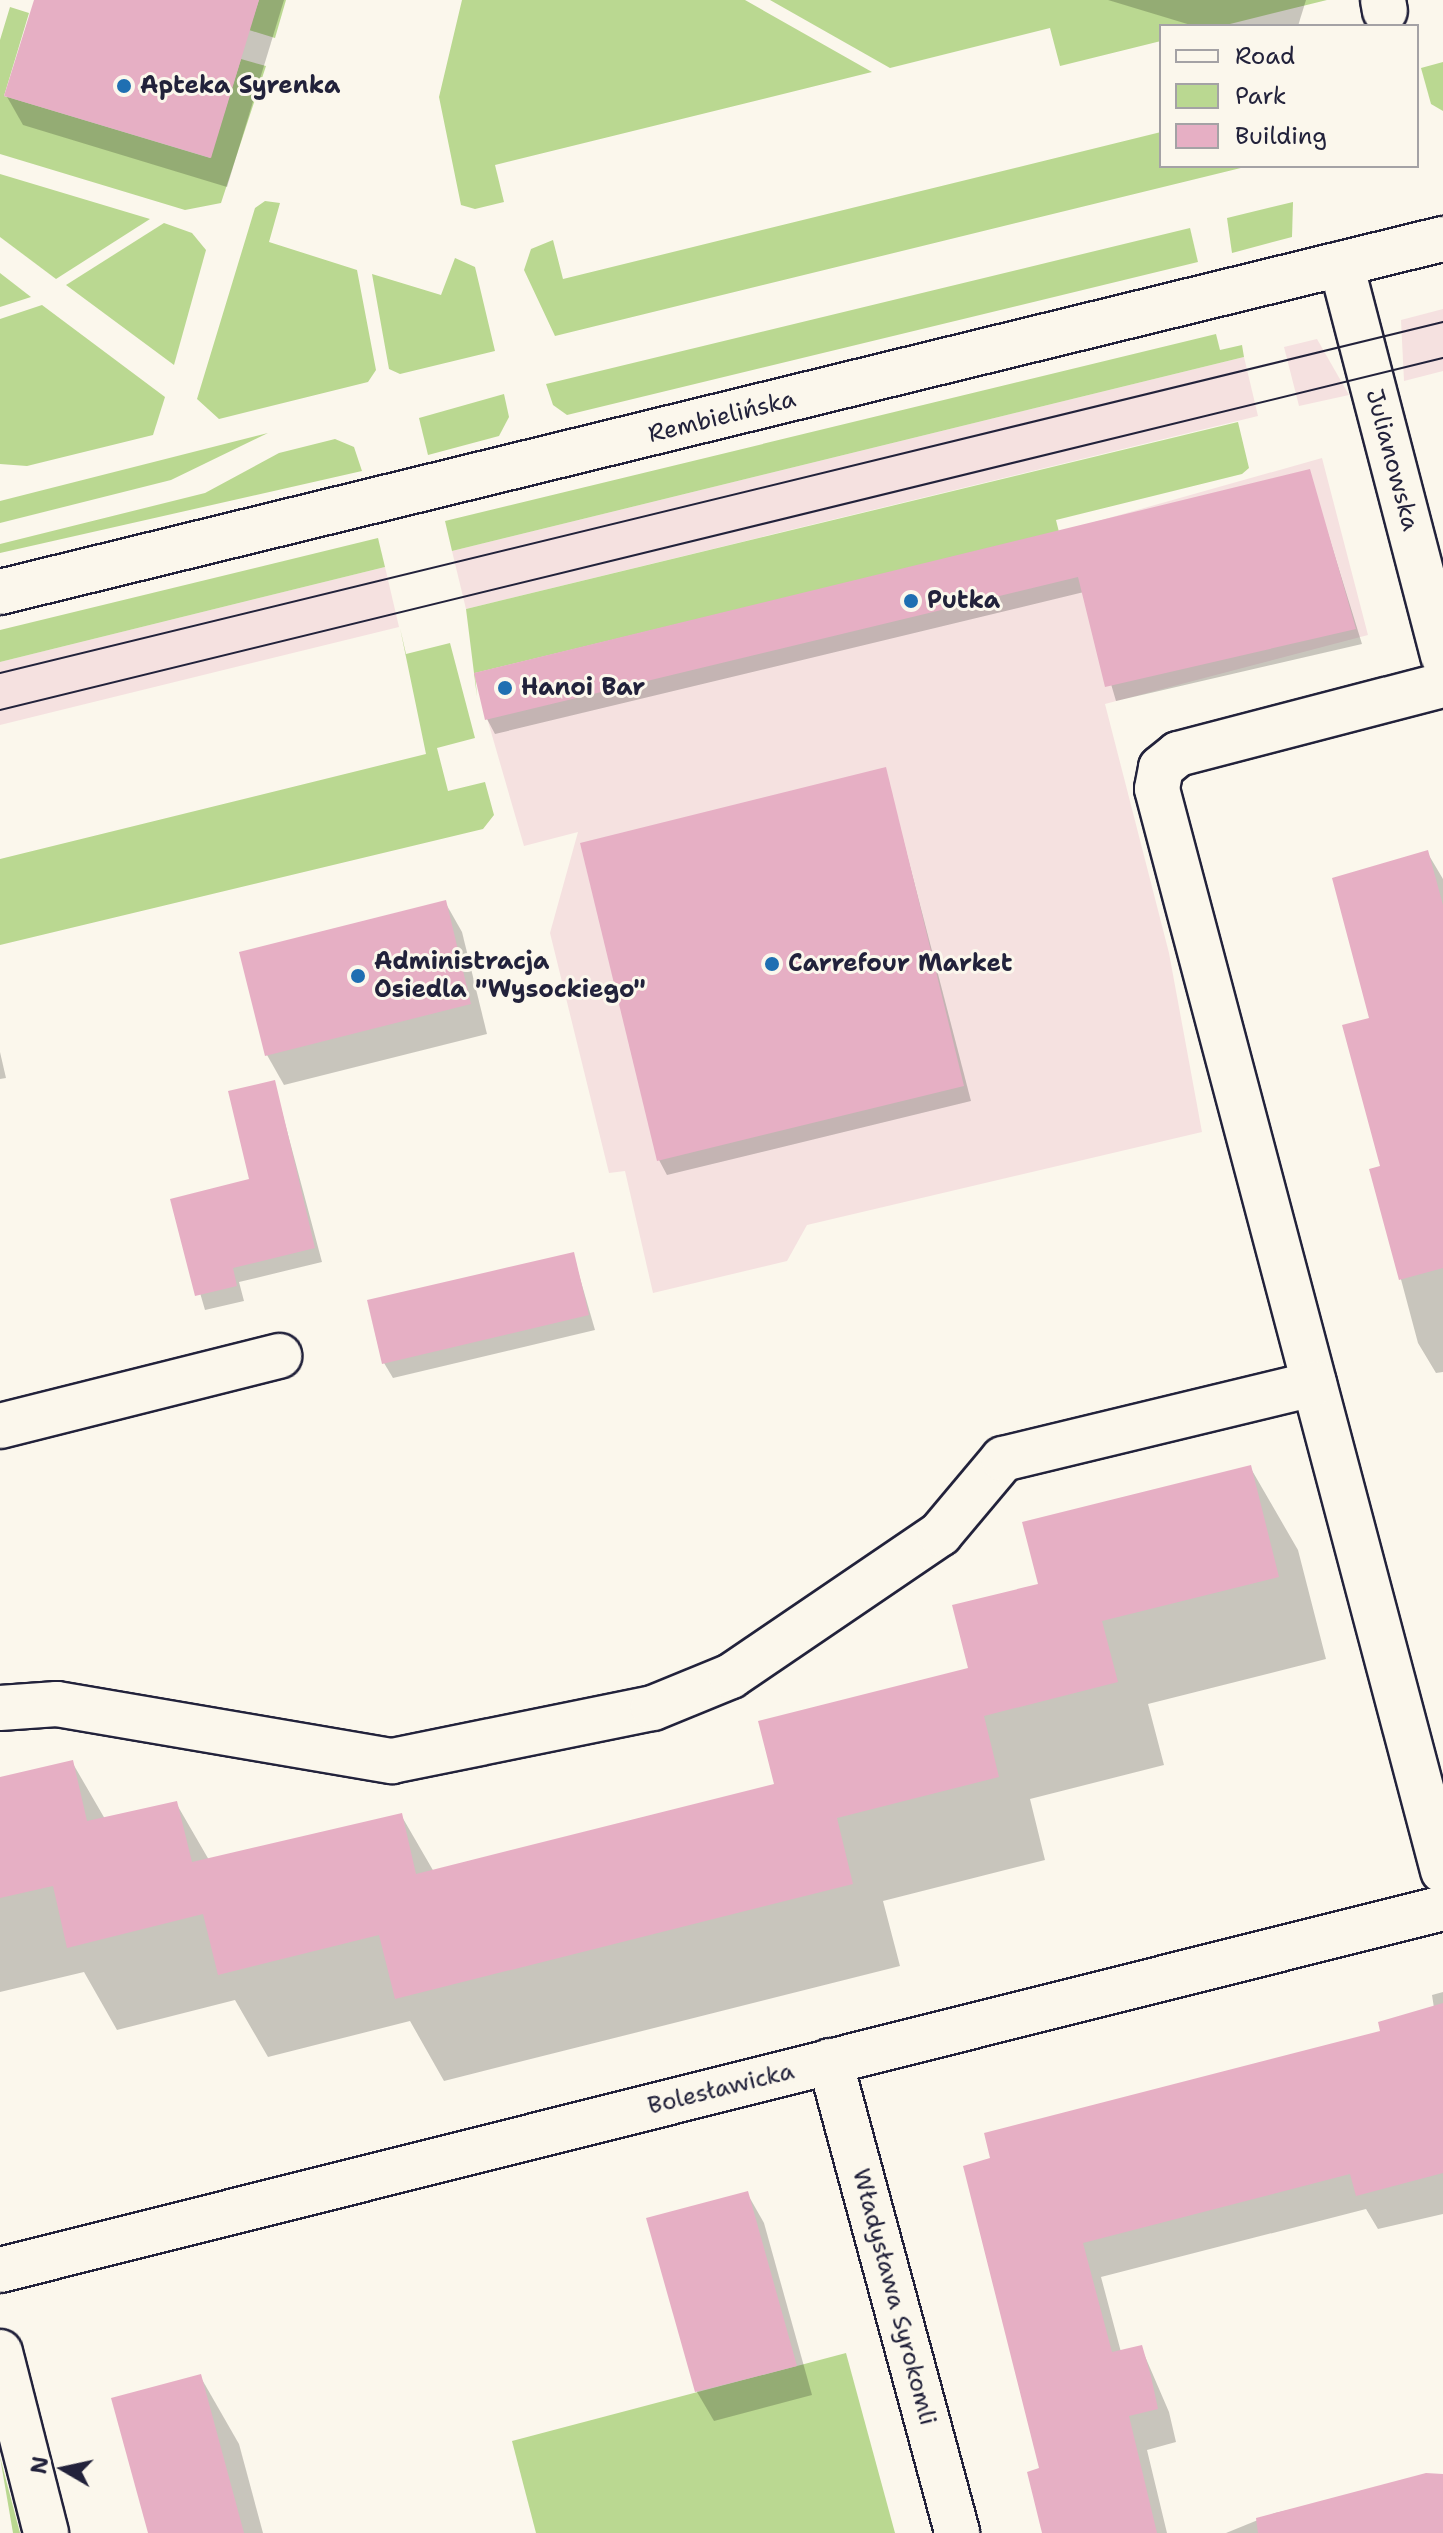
<!DOCTYPE html>
<html>
<head>
<meta charset="utf-8">
<style>
	body { margin:0 }
	#map { position:relative; width:1443px; height:2533px; overflow:hidden; background:#fbf7ec; font-family:"Shantell Sans",sans-serif }
	div>[style] { position:absolute }
	.built>* { inset:0; background:#f5e1e0 }
	.green>* { inset:0; background:#bad891 }
	.shadow>* { inset:0; background:#0003 }
	.building>* { inset:0; background:#e6afc4 }
	.roads { filter:drop-shadow(2px 0 #22223b) drop-shadow(-2px 0 #22223b) drop-shadow(0 2px #22223b) drop-shadow(0 -2px #22223b) }
	.street>* { height:44px; margin:-22px; padding:0 22px; transform-origin:22px; border-radius:22px; background:#fbf7ec }
	.secondary>* { height:44px; margin:-22px; padding:0 22px; transform-origin:22px; border-radius:22px; background:#fbf7ec }
	.tram>* { height:2px; margin:-1px; padding:0 1px; transform-origin:1px; border-radius:1px; background:#22223b }
	.dots>* { width:22px; height:22px; translate:-50% -50%; box-sizing:border-box; border:4px solid #fbf7ec; border-radius:50% }
	span { translate:-50% -50%; white-space:nowrap; text-align:center; line-height:1.15; -webkit-text-stroke:6px #fbf7ec; paint-order:stroke }
	.poi-label { font-size:24px; color:#22223b; font-weight:700 }
	.left { translate:0 -50%; text-align:left }
	.street-label { font-size:24px; color:#22223b }
	.legend { position:absolute; left:1159px; top:24px; width:260px; height:144px; box-sizing:border-box; background:#fbf7ec; border:2px solid #a4a2a5; margin:0; padding:10px 14px; list-style:none; font-size:24px; color:#22223b }
	.legend li { display:flex; align-items:center; gap:16px; height:40px }
	.legend b { width:40px; border:2px solid #a4a2a5 }
	.north { position:absolute; left:24px; top:2429px; width:80px; height:80px; -webkit-text-stroke:6px #fbf7ec; paint-order:stroke; rotate:279deg; font-size:22px; font-weight:700; line-height:32px; text-align:center; color:#22223b }
	.north::after { content:''; display:block; margin:auto; width:28px; height:36px; background:#22223b; clip-path:polygon(50% 0,100% 100%,50% 72%,0 100%) }
</style>
</head>
<body>
<div id="map">
	<div class="built">
		<i style="clip-path:polygon(1443px 309px,1443px 371px,1404px 381px,1401px 320px)"></i>
		<i style="clip-path:polygon(1317px 339px,1349px 395px,1299px 406px,1284px 347px)"></i>
		<i style="clip-path:polygon(1244px 357px,1258px 416px,466px 609px,452px 551px)"></i>
		<i style="clip-path:polygon(1322px 458px,1368px 635px,1105px 704px,1169px 953px,1202px 1132px,807px 1225px,787px 1261px,653px 1293px,625px 1171px,609px 1173px,550px 933px,578px 832px,524px 846px,474px 673px,1059px 532px)"></i>
		<i style="clip-path:polygon(385px 567px,399px 627px,0 725px,0 662px)"></i>
	</div>
	<div class="green">
		<i style="clip-path:polygon(259px 0,286px 0,275px 38px,249px 30px)"></i>
		<i style="clip-path:polygon(462px 0,745px 0,872px 72px,495px 165px,504px 202px,475px 209px,461px 205px,439px 97px)"></i>
		<i style="clip-path:polygon(770px 0,1327px 0,1222px 26px,1161px 26px,1161px 41px,1060px 66px,1050px 28px,890px 68px)"></i>
		<i style="clip-path:polygon(10px 7px,29px 13px,4px 96px,210px 158px,241px 59px,266px 66px,221px 203px,185px 210px,0 154px,0 40px)"></i>
		<i style="clip-path:polygon(1443px 62px,1443px 111px,1431px 104px,1421px 68px)"></i>
		<i style="clip-path:polygon(1161px 132px,1161px 166px,1249px 166px,555px 336px,524px 270px,531px 249px,553px 240px,563px 279px)"></i>
		<i style="clip-path:polygon(0 174px,150px 219px,56px 279px,0 237px)"></i>
		<i style="clip-path:polygon(265px 201px,280px 203px,269px 242px,357px 270px,376px 370px,368px 382px,219px 419px,197px 399px,255px 208px)"></i>
		<i style="clip-path:polygon(1293px 202px,1292px 237px,1232px 253px,1227px 218px)"></i>
		<i style="clip-path:polygon(164px 223px,192px 233px,206px 250px,174px 365px,66px 285px)"></i>
		<i style="clip-path:polygon(1190px 228px,1198px 262px,567px 415px,553px 405px,546px 384px)"></i>
		<i style="clip-path:polygon(455px 258px,475px 267px,495px 351px,400px 374px,389px 369px,372px 274px,441px 295px)"></i>
		<i style="clip-path:polygon(0 273px,31px 297px,0 307px)"></i>
		<i style="clip-path:polygon(42px 305px,165px 397px,153px 435px,27px 466px,0 464px,0 319px)"></i>
		<i style="clip-path:polygon(1216px 334px,1220px 350px,1242px 345px,1244px 357px,452px 551px,445px 521px)"></i>
		<i style="clip-path:polygon(504px 394px,509px 417px,499px 436px,428px 455px,419px 418px)"></i>
		<i style="clip-path:polygon(1238px 422px,1249px 468px,1242px 474px,1056px 520px,1059px 532px,475px 673px,477px 697px,466px 609px)"></i>
		<i style="clip-path:polygon(268px 433px,171px 480px,0 523px,0 501px)"></i>
		<i style="clip-path:polygon(335px 439px,354px 447px,362px 471px,0 553px,0 544px,205px 493px,279px 453px)"></i>
		<i style="clip-path:polygon(378px 538px,385px 567px,0 662px,0 630px)"></i>
		<i style="clip-path:polygon(400px 628px,406px 654px,450px 643px,475px 738px,437px 748px,448px 791px,485px 782px,494px 815px,483px 829px,0 945px,0 859px,426px 754px)"></i>
		<i style="clip-path:polygon(846px 2353px,895px 2533px,536px 2533px,512px 2441px)"></i>
		<i style="clip-path:polygon(0 2457px,20px 2533px,13px 2533px)"></i>
	</div>
	<div class="shadow">
		<i style="clip-path:polygon(35px 0,284px 0,227px 187px,23px 125px,6px 95px)"></i>
		<i style="clip-path:polygon(1108px 0,1306px 0,1298px 26px,1194px 26px)"></i>
		<i style="clip-path:polygon(1309px 472px,1362px 644px,1116px 701px,1084px 592px,495px 734px,487px 719px)"></i>
		<i style="clip-path:polygon(885px 770px,971px 1101px,667px 1175px,659px 1160px)"></i>
		<i style="clip-path:polygon(1427px 852px,1443px 879px,1443px 1372px,1436px 1373px,1418px 1343px,1372px 1171px,1383px 1168px,1372px 1019px)"></i>
		<i style="clip-path:polygon(445px 902px,462px 932px,487px 1034px,284px 1085px,267px 1055px)"></i>
		<i style="clip-path:polygon(0 1052px,6px 1078px,0 1079px)"></i>
		<i style="clip-path:polygon(274px 1082px,322px 1262px,239px 1282px,244px 1301px,205px 1310px,173px 1200px,251px 1180px)"></i>
		<i style="clip-path:polygon(573px 1254px,595px 1330px,393px 1378px,384px 1363px)"></i>
		<i style="clip-path:polygon(1250px 1467px,1298px 1550px,1326px 1659px,1148px 1704px,1164px 1765px,1030px 1799px,1045px 1860px,883px 1901px,900px 1966px,444px 2081px,410px 2021px,268px 2057px,235px 2000px,117px 2030px,84px 1972px,0 1992px,0 1779px,72px 1762px,105px 1819px,176px 1803px,209px 1860px,401px 1815px,434px 1872px,776px 1785px,971px 1670px,1040px 1585px)"></i>
		<i style="clip-path:polygon(1443px 1992px,1443px 2214px,1378px 2229px,1366px 2209px,1101px 2277px,1121px 2352px,1141px 2347px,1169px 2412px,1176px 2442px,1147px 2450px,1167px 2533px,1060px 2533px,966px 2167px,1383px 2032px,1434px 2008px,1432px 1995px)"></i>
		<i style="clip-path:polygon(747px 2193px,764px 2223px,812px 2395px,714px 2421px,697px 2392px,648px 2219px)"></i>
		<i style="clip-path:polygon(200px 2376px,239px 2444px,263px 2533px,150px 2533px)"></i>
		<i style="clip-path:polygon(1443px 2475px,1443px 2533px,1226px 2533px,1275px 2513px)"></i>
	</div>
	<div class="building">
		<i style="clip-path:polygon(34px 0,259px 0,211px 158px,4px 96px)"></i>
		<i style="clip-path:polygon(1310px 469px,1356px 629px,1105px 687px,1078px 577px,485px 720px,474px 673px)"></i>
		<i style="clip-path:polygon(886px 767px,964px 1086px,657px 1161px,580px 843px)"></i>
		<i style="clip-path:polygon(1428px 850px,1443px 905px,1443px 1268px,1399px 1280px,1369px 1169px,1380px 1166px,1342px 1025px,1369px 1018px,1332px 878px)"></i>
		<i style="clip-path:polygon(446px 900px,471px 1004px,265px 1056px,239px 952px)"></i>
		<i style="clip-path:polygon(275px 1080px,315px 1248px,233px 1268px,237px 1286px,195px 1296px,170px 1199px,249px 1179px,228px 1091px)"></i>
		<i style="clip-path:polygon(574px 1252px,589px 1315px,382px 1364px,367px 1300px)"></i>
		<i style="clip-path:polygon(1251px 1465px,1279px 1577px,1102px 1621px,1118px 1682px,984px 1716px,999px 1777px,837px 1818px,853px 1884px,395px 1999px,379px 1935px,218px 1975px,203px 1914px,67px 1948px,53px 1886px,0 1898px,0 1777px,73px 1760px,87px 1821px,177px 1801px,192px 1862px,402px 1813px,416px 1874px,774px 1784px,758px 1721px,968px 1668px,952px 1605px,1038px 1584px,1022px 1522px)"></i>
		<i style="clip-path:polygon(1443px 2003px,1443px 2173px,1356px 2196px,1350px 2174px,1083px 2243px,1112px 2352px,1142px 2345px,1151px 2376px,1158px 2409px,1129px 2416px,1157px 2533px,1042px 2533px,1027px 2472px,1039px 2468px,963px 2166px,990px 2158px,984px 2133px,1380px 2031px,1378px 2022px)"></i>
		<i style="clip-path:polygon(748px 2191px,797px 2366px,695px 2392px,646px 2218px)"></i>
		<i style="clip-path:polygon(201px 2374px,244px 2533px,148px 2533px,111px 2398px)"></i>
		<i style="clip-path:polygon(1426px 2473px,1443px 2474px,1443px 2533px,1258px 2533px,1256px 2518px)"></i>
	</div>
	<div class="roads">
		<div class="street">
			<i style="left:1383px;top:0;width:11px;rotate:80deg"></i>
			<i style="left:1341px;top:264px;width:405px;rotate:75.4deg"></i>
			<i style="left:1443px;top:685px;width:274px;rotate:165.4deg"></i>
			<i style="left:1178px;top:754px;width:22px;rotate:141deg"></i>
			<i style="left:1161px;top:768px;width:21px;rotate:101deg"></i>
			<i style="left:1157px;top:789px;width:1119px;rotate:75.19deg"></i>
			<i style="left:0;top:1426px;width:288px;rotate:-14.1deg"></i>
			<i style="left:0;top:1708px;width:57px;rotate:-4deg"></i>
			<i style="left:57px;top:1704px;width:340px;rotate:9.7deg"></i>
			<i style="left:392px;top:1761px;width:266px;rotate:-11.5deg"></i>
			<i style="left:653px;top:1708px;width:84px;rotate:-22.3deg"></i>
			<i style="left:731px;top:1676px;width:253px;rotate:-34.2deg"></i>
			<i style="left:940px;top:1534px;width:98px;rotate:-50deg"></i>
			<i style="left:1003px;top:1459px;width:320px;rotate:-13.6deg"></i>
			<i style="left:830px;top:2061px;width:489px;rotate:74.9deg"></i>
			<i style="left:0;top:2270px;width:1488px;rotate:-14.08deg"></i>
			<i style="left:0;top:2352px;width:187px;rotate:75.7deg"></i>
		</div>
		<div class="secondary">
			<i style="left:0;top:592px;width:1486px;rotate:-13.75deg"></i>
		</div>
	</div>
	<div class="tram">
		<i style="left:0;top:673px;width:1485px;rotate:-13.67deg"></i>
		<i style="left:0;top:710px;width:1485px;rotate:-13.71deg"></i>
	</div>
	<div class="dots">
		<i style="left:124px;top:86px;background:#1f6fb2"></i>
		<i style="left:911px;top:601px;background:#1f6fb2"></i>
		<i style="left:505px;top:688px;background:#1f6fb2"></i>
		<i style="left:772px;top:964px;background:#1f6fb2"></i>
		<i style="left:358px;top:976px;background:#1f6fb2"></i>
	</div>
	<div class="poi-label">
		<span class="left" style="left:140px;top:86px">Apteka Syrenka</span>
		<span class="left" style="left:927px;top:601px">Putka</span>
		<span class="left" style="left:521px;top:688px">Hanoi Bar</span>
		<span class="left" style="left:374px;top:976px">Administracja<br>Osiedla "Wysockiego"</span>
		<span class="left" style="left:788px;top:964px">Carrefour Market</span>
	</div>
	<div class="street-label">
		<span style="left:722px;top:417px;rotate:-14deg">Rembielińska</span>
		<span style="left:1392px;top:460px;rotate:75deg">Julianowska</span>
		<span style="left:721px;top:2089px;rotate:-14deg">Bolesławicka</span>
		<span style="left:894px;top:2297px;rotate:75deg">Władysława Syrokomli</span>
	</div>
	<ul class="legend">
	<li><b style="height:10px;background:#fbf7ec"></b>Road</li>
	<li><b style="height:22px;background:#bad891"></b>Park</li>
	<li><b style="height:22px;background:#e6afc4"></b>Building</li>
	</ul>
	<div class="north">N</div>
</div>
</body>
</html>
